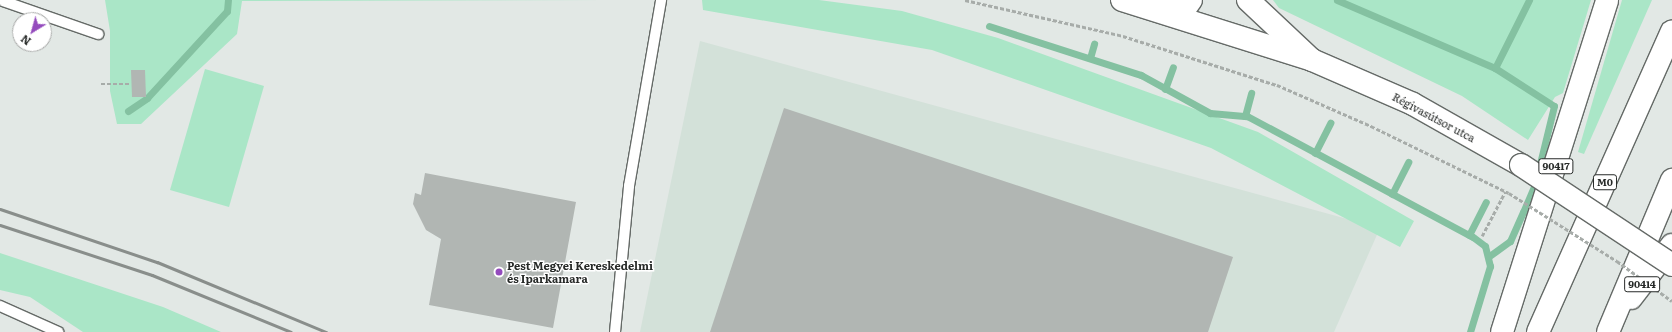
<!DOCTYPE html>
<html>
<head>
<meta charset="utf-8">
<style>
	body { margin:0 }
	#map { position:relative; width:1672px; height:332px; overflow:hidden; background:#e2e8e5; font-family:Literata,serif }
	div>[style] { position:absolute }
	.built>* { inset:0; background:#d3e1d9 }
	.green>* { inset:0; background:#aae6c7 }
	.stream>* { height:7px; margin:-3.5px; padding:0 3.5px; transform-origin:3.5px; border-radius:3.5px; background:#84c1a1 }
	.building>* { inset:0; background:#b1b6b3 }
	.path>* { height:2.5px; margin-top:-1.25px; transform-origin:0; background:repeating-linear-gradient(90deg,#a7aca9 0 4px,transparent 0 6px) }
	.roads { filter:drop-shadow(1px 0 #656a67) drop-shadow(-1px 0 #656a67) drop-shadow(0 1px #656a67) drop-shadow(0 -1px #656a67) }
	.service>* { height:10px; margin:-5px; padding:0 5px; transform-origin:5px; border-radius:5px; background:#fff }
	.tertiary>* { height:22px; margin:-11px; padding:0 11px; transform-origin:11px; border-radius:11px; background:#fff }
	.trunk>* { height:22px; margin:-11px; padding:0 11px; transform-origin:11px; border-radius:11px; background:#fff }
	.rail>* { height:3px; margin:-1.5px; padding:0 1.5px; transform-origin:1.5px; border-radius:1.5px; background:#898e8b }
	.path-bridge>* { height:2.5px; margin-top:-1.25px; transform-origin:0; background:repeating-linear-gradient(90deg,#a7aca9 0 4px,transparent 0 6px) }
	.bridges { filter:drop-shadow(1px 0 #656a67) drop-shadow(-1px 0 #656a67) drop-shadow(0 1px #656a67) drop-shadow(0 -1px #656a67) }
	.tertiary-bridge>* { height:22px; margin:-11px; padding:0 11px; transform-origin:11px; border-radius:11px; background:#fff }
	.dots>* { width:11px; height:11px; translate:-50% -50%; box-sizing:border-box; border:2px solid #fff; border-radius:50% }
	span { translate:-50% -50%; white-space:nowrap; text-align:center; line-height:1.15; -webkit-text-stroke:3px #fff; paint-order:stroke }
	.shield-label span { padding:1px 3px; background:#fff; border:1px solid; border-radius:3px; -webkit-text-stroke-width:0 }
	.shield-label { font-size:10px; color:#272a28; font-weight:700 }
	.street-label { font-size:11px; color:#272a28 }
	.poi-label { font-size:11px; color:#272a28; font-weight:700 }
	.left { translate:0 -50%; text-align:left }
	.north { position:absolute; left:12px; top:12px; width:40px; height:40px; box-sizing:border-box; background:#fff; border:1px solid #a9aaa9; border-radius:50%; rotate:217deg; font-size:11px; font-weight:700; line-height:16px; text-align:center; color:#272a28 }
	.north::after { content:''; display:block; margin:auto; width:14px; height:18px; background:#944bbd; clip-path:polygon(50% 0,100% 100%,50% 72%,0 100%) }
</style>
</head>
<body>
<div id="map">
	<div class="built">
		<i style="clip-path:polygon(700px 41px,1380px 228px,1334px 332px,640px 332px)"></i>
	</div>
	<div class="green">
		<i style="clip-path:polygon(105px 0,607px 0,242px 1px,237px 34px,141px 124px,117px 124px,110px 91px,110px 31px)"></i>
		<i style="clip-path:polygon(702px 0,819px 0,902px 11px,998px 38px,1258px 132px,1414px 221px,1400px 247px,1211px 148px,932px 50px,703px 10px)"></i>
		<i style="clip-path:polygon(1273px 0,1591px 0,1563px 93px,1555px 97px,1528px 140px,1462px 96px,1279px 8px)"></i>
		<i style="clip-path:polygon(1622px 0,1652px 0,1584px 154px,1578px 152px)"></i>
		<i style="clip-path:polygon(205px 69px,264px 86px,229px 207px,170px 190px)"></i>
		<i style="clip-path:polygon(0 253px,163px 307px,221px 332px,83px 332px,30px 297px,0 290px)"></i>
	</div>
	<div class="stream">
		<i style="left:1337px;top:0;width:172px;rotate:23.3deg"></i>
		<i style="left:1495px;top:68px;width:70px;rotate:32.8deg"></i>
		<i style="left:1554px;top:106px;width:80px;rotate:103.7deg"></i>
		<i style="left:1535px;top:184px;width:30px;rotate:113deg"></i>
		<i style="left:1523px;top:212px;width:32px;rotate:114deg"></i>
		<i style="left:1510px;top:241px;width:26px;rotate:144deg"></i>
		<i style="left:989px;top:26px;width:160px;rotate:17.9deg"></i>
		<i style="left:1141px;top:75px;width:79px;rotate:28.8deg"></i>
		<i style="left:1210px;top:113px;width:37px;rotate:5deg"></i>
		<i style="left:1247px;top:116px;width:256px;rotate:28.2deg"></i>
		<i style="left:1473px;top:237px;width:15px;rotate:37deg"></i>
		<i style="left:1485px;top:246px;width:21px;rotate:76deg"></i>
		<i style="left:1490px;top:266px;width:69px;rotate:106.9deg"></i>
		<i style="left:1090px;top:58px;width:15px;rotate:-74deg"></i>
		<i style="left:1495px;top:68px;width:76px;rotate:-63.4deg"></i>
		<i style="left:1165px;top:89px;width:23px;rotate:-70deg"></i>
		<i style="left:128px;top:111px;width:23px;rotate:-34deg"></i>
		<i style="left:147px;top:98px;width:118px;rotate:-47.4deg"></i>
		<i style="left:227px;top:11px;width:11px;rotate:-85deg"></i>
		<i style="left:1245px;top:116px;width:24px;rotate:-75deg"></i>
		<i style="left:1315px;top:153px;width:34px;rotate:-63deg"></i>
		<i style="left:1392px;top:194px;width:36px;rotate:-63deg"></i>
		<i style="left:1469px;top:235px;width:37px;rotate:-63deg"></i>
	</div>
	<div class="building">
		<i style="clip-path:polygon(131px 70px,145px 70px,146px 97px,132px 97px)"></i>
		<i style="clip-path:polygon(784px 108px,1233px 257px,1208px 332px,710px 332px)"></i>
		<i style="clip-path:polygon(425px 173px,576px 202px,553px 328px,429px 305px,441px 239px,426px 230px,413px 204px,415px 193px,421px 195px)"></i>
	</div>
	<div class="path">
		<i style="left:965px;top:0;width:162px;rotate:12.8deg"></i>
		<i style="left:1123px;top:36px;width:162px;rotate:17.7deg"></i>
		<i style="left:1277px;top:85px;width:103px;rotate:23.6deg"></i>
		<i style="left:1371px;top:126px;width:153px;rotate:25.9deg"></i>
		<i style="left:101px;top:84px;width:30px"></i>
		<i style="left:1482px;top:236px;width:50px;rotate:-62.4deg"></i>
	</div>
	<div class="roads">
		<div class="service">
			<i style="left:3px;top:1px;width:101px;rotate:19.2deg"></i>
			<i style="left:0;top:306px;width:64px;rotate:24.1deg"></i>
			<i style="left:615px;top:332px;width:147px;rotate:-84.5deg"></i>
			<i style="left:629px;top:186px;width:189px;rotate:-80.2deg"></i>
		</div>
		<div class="tertiary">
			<i style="left:1122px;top:0;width:199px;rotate:17.5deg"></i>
			<i style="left:1312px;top:60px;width:110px;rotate:23.5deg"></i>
			<i style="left:1413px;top:104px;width:124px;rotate:29.5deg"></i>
		</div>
		<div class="trunk">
			<i style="left:1168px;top:0;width:16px;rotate:72deg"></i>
			<i style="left:1173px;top:15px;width:12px;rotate:-24deg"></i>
			<i style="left:1184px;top:10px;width:12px;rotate:-55deg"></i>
			<i style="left:1248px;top:0;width:88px;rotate:43.2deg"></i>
			<i style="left:1631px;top:298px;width:67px;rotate:-52.3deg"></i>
			<i style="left:1502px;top:332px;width:348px;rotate:-72.4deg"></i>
			<i style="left:1538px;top:332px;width:329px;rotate:-66deg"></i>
			<i style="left:1608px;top:332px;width:165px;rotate:-67.2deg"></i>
		</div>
	</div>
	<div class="rail">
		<i style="left:0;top:209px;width:166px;rotate:18.7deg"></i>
		<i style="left:157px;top:262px;width:183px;rotate:22.5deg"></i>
		<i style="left:0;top:225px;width:160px;rotate:18.2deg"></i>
		<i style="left:152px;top:275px;width:150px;rotate:22.3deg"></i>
	</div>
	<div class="path-bridge">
		<i style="left:1509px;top:193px;width:128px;rotate:32.2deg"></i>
		<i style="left:1617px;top:261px;width:68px;rotate:36deg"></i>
	</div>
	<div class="bridges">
		<div class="tertiary-bridge">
			<i style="left:1521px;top:165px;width:181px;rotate:33.5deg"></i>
		</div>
	</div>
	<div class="dots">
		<i style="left:499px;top:272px;background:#944bbd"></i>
	</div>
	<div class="shield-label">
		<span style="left:1556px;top:166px">90417</span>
		<span style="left:1605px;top:182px">M0</span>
		<span style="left:1642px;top:284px">90414</span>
	</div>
	<div class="street-label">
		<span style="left:1434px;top:117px;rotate:28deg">Régivasútsor utca</span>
	</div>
	<div class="poi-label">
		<span class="left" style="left:507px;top:272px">Pest Megyei Kereskedelmi<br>és Iparkamara</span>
	</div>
	<div class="north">N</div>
</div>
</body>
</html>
